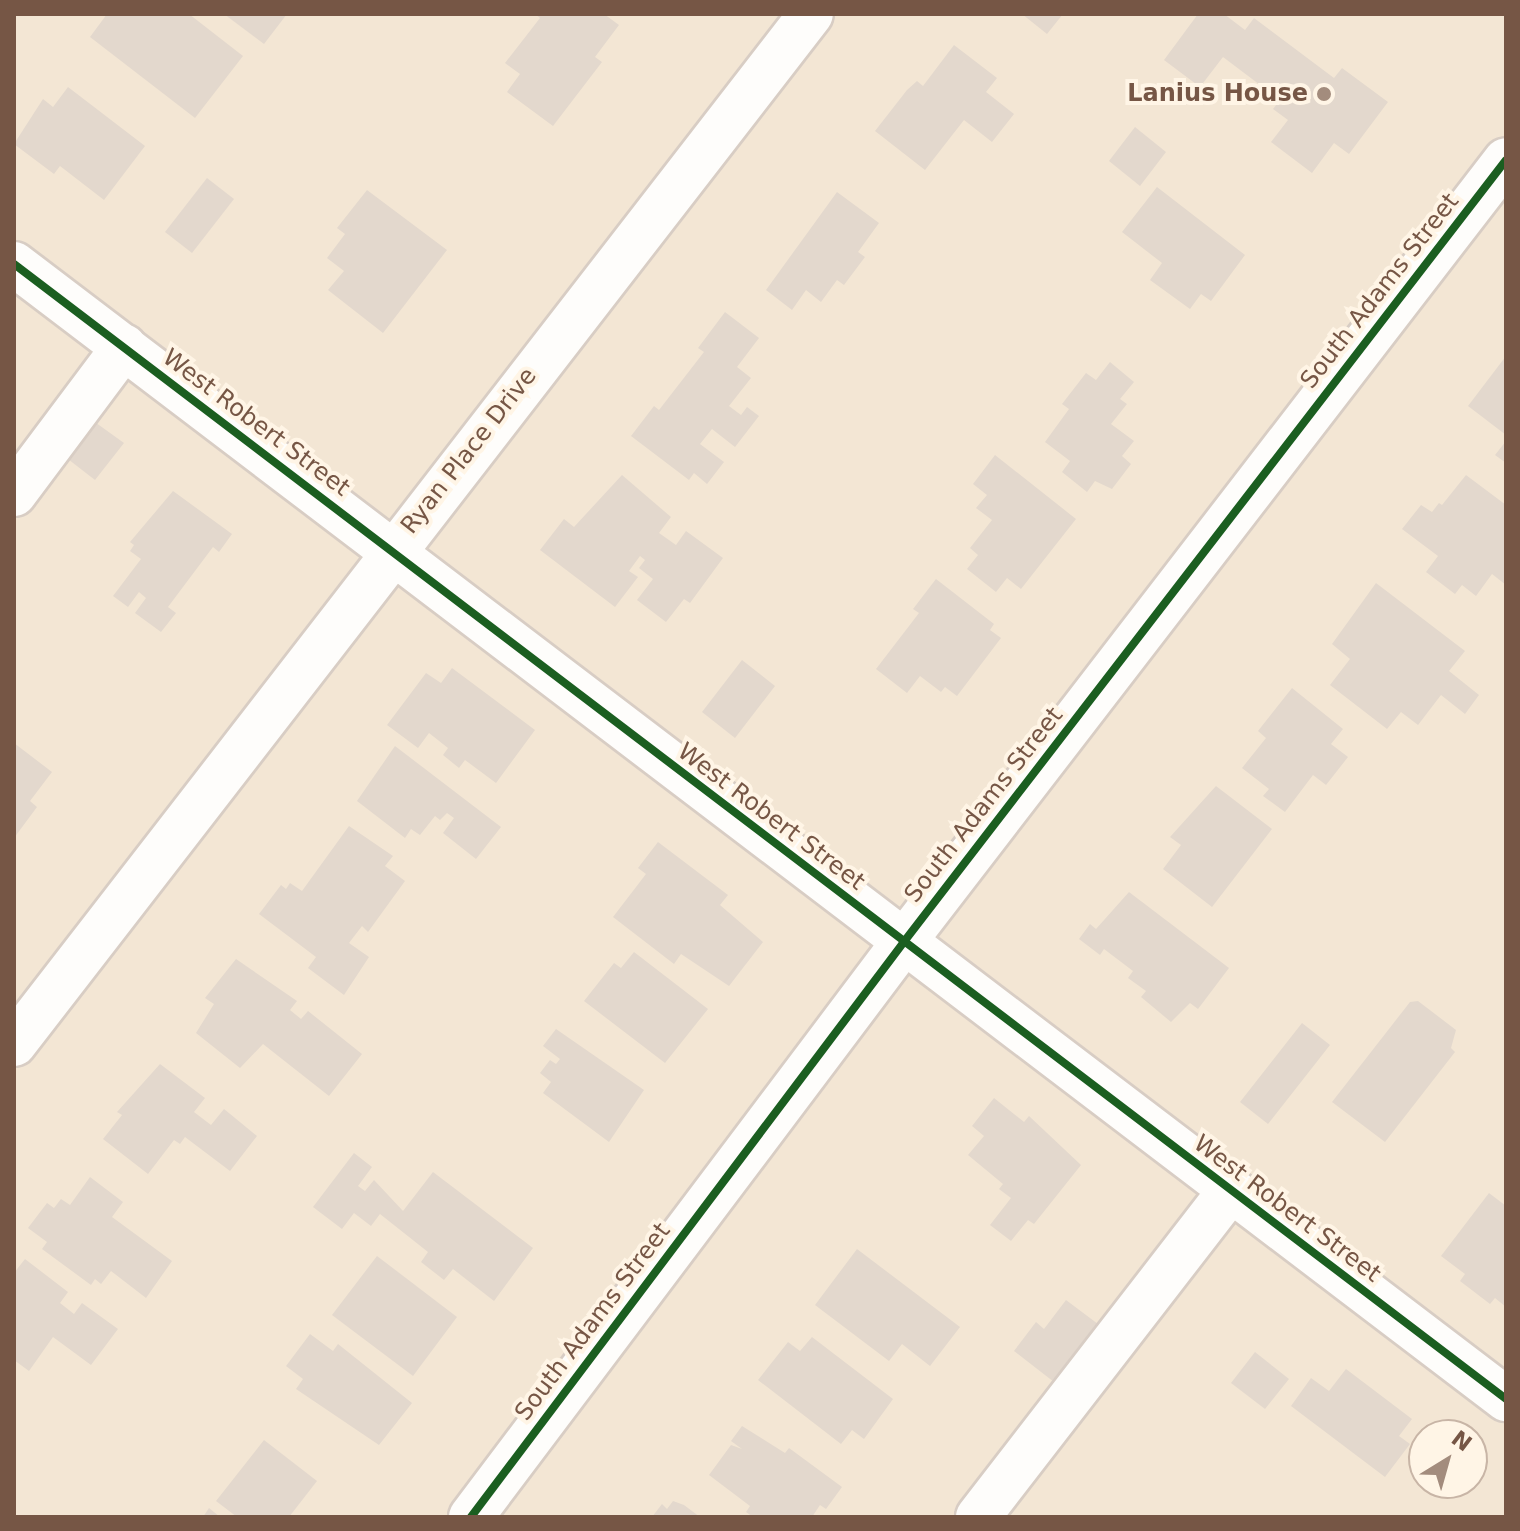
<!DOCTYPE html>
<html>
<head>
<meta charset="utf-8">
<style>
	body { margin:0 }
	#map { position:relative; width:1520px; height:1531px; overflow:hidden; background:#f7f0e5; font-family:"DejaVu Sans",sans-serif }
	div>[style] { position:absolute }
	.residential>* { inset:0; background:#f3e6d4 }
	.building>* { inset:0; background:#e3d8cd }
	.roads { filter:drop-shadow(2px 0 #d8cdc4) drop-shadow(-2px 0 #d8cdc4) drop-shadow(0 2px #d8cdc4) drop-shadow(0 -2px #d8cdc4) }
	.minor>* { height:44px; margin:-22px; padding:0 22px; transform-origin:22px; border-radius:22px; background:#fefdfb }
	.cycleway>* { height:8px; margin:-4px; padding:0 4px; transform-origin:4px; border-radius:4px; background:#1b5e20 }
	.dots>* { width:22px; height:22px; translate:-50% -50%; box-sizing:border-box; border:4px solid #fff5e6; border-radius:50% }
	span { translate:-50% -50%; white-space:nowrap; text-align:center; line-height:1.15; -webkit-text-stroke:8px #fff5e6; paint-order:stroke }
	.poi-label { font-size:24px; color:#765645; font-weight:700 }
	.right { translate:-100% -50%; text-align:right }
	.street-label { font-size:24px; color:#765645 }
	.frame { position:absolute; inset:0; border:16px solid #765645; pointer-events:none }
	.north { position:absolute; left:1408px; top:1419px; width:80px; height:80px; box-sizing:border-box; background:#fff5e6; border:2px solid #c8b5a6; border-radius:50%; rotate:37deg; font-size:22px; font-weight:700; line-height:32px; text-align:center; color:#765645 }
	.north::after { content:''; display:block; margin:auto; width:28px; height:36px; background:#a38c7d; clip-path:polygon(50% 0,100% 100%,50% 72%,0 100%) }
</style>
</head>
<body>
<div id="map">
	<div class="residential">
		<i style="clip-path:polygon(evenodd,14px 14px,1506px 14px,1506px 1517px,14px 1517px,14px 14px,1424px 1435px,1472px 1435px,1472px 1483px,1424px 1483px,1424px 1435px)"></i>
	</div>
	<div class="building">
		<i style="clip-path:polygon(107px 14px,189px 14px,243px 56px,195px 118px,90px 37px)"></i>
		<i style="clip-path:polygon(224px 14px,287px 14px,264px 44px)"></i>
		<i style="clip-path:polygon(535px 14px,604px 14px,619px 25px,595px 57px,602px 62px,553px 126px,507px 92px,520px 74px,505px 63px,540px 18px)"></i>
		<i style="clip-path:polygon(1022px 14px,1063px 14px,1047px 34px)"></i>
		<i style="clip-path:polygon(1198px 14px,1224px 14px,1245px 30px,1254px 18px,1334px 78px,1342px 68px,1388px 102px,1349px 154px,1334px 143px,1312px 173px,1271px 142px,1288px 120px,1273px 109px,1280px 100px,1223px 57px,1200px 87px,1164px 60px)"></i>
		<i style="clip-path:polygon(954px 45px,997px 78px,986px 92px,1014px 114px,992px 142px,964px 120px,925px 170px,875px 131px,907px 90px,917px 81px,923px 86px)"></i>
		<i style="clip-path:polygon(68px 87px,145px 146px,104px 200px,60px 166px,54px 174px,14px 144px,43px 99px,53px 107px)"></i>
		<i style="clip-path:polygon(1135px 127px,1166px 152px,1140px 186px,1109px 161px)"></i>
		<i style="clip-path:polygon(207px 178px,234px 199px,192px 253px,165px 232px)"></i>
		<i style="clip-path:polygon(1157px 187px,1245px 255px,1211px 301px,1201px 294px,1190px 309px,1150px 280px,1162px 263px,1122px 232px)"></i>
		<i style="clip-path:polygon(367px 190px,447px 250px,383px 333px,328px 290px,344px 271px,327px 258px,345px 234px,337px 228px)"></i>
		<i style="clip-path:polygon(837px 192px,879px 223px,858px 252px,865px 257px,844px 285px,837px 280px,821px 302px,806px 290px,792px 310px,766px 290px)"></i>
		<i style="clip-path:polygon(725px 312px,759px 338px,737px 367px,751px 378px,729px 406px,741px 415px,747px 407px,759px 416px,735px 447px,712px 429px,700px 444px,724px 462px,707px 484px,694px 473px,689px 480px,631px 436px,654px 406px,659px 410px,704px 352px,698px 348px)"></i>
		<i style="clip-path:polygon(1506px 356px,1506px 435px,1468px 406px)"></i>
		<i style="clip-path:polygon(1110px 362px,1134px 382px,1120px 399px,1127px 404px,1111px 424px,1134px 441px,1122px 456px,1131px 464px,1112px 489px,1095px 481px,1087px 492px,1062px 472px,1070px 461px,1045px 442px,1069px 409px,1062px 404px,1086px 373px,1096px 380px)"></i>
		<i style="clip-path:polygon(92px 420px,124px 443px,95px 480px,64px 456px)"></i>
		<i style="clip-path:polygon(1506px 441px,1506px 463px,1495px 455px)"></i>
		<i style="clip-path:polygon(995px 455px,1076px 519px,1021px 589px,1007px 578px,996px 592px,967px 569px,978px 555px,970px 548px,992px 520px,976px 508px,987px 495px,973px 484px)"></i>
		<i style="clip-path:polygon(622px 475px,671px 517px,659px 533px,676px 545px,686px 531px,723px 558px,690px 603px,684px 599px,666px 622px,637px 600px,653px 579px,639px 568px,645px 560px,640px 556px,629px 571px,638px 577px,615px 607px,540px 550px,564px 519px,574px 527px)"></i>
		<i style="clip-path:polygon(1466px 475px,1506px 505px,1506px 585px,1492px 574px,1476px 596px,1462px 585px,1455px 594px,1426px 572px,1438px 556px,1402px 529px,1421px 505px,1432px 512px,1439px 503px,1442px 505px)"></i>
		<i style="clip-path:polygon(173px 491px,232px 534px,219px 552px,213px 547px,168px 607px,176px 613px,161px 632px,135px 613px,146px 598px,139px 592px,128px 607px,113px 596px,141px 559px,130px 551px,134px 545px,130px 542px)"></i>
		<i style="clip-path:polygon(936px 579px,994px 624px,990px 630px,1001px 638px,957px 696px,945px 687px,941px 692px,920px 676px,907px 693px,876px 669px,919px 613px,913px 609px)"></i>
		<i style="clip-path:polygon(1376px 583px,1465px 651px,1449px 671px,1479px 695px,1465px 714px,1441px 695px,1418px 725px,1401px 712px,1387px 729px,1330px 685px,1350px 659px,1332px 644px)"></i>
		<i style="clip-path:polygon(742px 660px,775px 686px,735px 738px,702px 712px)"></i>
		<i style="clip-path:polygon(452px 668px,535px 730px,496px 783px,465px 760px,459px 768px,443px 755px,448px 748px,429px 733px,418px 748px,387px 725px,426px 673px,441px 683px)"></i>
		<i style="clip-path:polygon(1292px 688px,1343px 729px,1331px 744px,1348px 757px,1326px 785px,1313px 775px,1285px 812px,1263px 796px,1269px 789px,1242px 768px,1266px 738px,1258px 731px)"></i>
		<i style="clip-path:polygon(14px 743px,52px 772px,30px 801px,37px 807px,14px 838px)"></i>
		<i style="clip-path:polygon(395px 746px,501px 827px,476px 859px,443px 833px,454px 818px,447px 813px,440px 820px,435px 816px,420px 835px,411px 829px,405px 838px,357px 801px)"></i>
		<i style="clip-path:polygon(1216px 786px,1272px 829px,1212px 907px,1163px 869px,1181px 845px,1170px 837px)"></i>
		<i style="clip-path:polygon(349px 826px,393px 856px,385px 866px,405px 881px,368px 932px,362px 926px,349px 943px,369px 957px,344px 995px,308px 968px,316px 957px,259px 914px,281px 885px,286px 889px,290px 883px,302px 891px)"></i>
		<i style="clip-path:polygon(658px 842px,728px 895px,720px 905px,763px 942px,729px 986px,681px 954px,674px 964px,613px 917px,646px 874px,638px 868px)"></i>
		<i style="clip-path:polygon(1129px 892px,1229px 968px,1198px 1009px,1190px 1003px,1171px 1022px,1141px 997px,1146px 991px,1128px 978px,1133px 971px,1104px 949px,1100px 955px,1079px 939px,1090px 924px,1096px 929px)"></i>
		<i style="clip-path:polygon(634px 952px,708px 1009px,665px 1063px,584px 1001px,614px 963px,621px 968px)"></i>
		<i style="clip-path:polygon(236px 959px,297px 1001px,290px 1010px,301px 1019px,308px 1011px,362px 1054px,329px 1096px,263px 1044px,240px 1068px,196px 1033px,214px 1004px,205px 998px)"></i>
		<i style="clip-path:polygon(1418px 1001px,1456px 1030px,1451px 1048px,1455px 1052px,1385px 1142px,1332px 1102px,1410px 1002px)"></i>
		<i style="clip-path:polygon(1302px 1023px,1330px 1045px,1268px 1124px,1240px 1102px)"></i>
		<i style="clip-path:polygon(556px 1029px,644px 1090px,609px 1142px,543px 1093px,551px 1082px,540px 1073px,550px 1060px,556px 1064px,560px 1059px,543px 1046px)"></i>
		<i style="clip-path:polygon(160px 1064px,205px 1098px,194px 1112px,211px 1125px,224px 1109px,257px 1136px,230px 1171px,185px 1137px,180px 1144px,174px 1140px,148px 1174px,103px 1139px,122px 1115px,117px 1112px)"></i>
		<i style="clip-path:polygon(994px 1098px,1024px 1122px,1029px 1116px,1081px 1165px,1034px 1224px,1028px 1220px,1011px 1241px,990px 1225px,1011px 1198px,999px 1189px,1003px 1184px,968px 1155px,984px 1136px,972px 1126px)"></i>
		<i style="clip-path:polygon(354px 1153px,372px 1167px,358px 1186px,365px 1191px,374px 1180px,403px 1211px,433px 1172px,533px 1248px,494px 1301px,453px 1269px,444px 1280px,421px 1262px,428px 1252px,380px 1214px,371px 1226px,354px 1213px,342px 1229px,313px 1207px)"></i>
		<i style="clip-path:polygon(90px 1177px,123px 1202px,112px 1217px,172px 1261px,146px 1298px,111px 1271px,101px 1284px,95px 1279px,91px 1285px,42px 1249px,47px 1242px,28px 1228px,47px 1203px,54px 1208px,61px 1199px,70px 1205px)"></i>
		<i style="clip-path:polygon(1489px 1193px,1506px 1206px,1506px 1307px,1495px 1298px,1490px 1304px,1460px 1281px,1465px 1274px,1441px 1256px)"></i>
		<i style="clip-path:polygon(857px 1249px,960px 1327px,930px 1366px,902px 1344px,889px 1361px,815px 1305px)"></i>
		<i style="clip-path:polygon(377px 1256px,457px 1317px,413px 1376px,332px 1315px)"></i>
		<i style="clip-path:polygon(25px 1259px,68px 1292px,60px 1303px,74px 1314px,82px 1303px,118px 1329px,91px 1365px,53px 1337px,29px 1371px,14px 1360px,14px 1273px)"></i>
		<i style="clip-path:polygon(1066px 1300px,1098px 1324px,1087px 1339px,1096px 1346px,1063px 1389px,1014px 1351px,1036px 1322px,1044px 1329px)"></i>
		<i style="clip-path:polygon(310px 1334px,333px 1351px,338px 1344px,412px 1403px,379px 1445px,296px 1389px,303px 1379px,286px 1366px)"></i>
		<i style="clip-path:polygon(812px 1337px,893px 1399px,864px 1439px,852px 1430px,841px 1444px,758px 1380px,788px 1342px,800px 1351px)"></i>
		<i style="clip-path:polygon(1255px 1352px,1289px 1379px,1265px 1409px,1231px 1383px)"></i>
		<i style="clip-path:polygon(1346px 1369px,1412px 1419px,1399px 1436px,1410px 1444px,1385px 1477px,1291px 1406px,1311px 1378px,1329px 1391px)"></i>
		<i style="clip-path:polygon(742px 1426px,785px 1453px,789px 1448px,842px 1487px,826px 1509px,820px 1505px,812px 1517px,753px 1517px,746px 1512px,750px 1506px,709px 1475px,731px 1445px,742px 1449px,731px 1441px)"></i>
		<i style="clip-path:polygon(264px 1440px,317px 1481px,289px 1517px,237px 1517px,216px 1501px)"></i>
		<i style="clip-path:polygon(673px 1501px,684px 1505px,700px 1517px,652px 1517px,662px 1504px,667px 1509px)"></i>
		<i style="clip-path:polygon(209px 1508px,220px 1517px,203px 1517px)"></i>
	</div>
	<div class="roads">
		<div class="minor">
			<i style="left:14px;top:264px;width:1875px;rotate:37.26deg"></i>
			<i style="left:14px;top:494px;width:184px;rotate:-53.2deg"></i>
			<i style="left:14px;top:1044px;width:1302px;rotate:-52.27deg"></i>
			<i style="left:471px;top:1517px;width:718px;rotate:-53.03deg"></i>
			<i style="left:903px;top:943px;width:988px;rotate:-52.4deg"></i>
			<i style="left:978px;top:1517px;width:412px;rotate:-52.3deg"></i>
		</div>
	</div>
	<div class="cycleway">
		<i style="left:14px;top:264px;width:1875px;rotate:37.26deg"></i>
		<i style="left:471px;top:1517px;width:718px;rotate:-53.03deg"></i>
		<i style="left:903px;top:943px;width:988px;rotate:-52.4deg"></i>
	</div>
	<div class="dots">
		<i style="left:1324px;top:94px;background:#a38c7d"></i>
	</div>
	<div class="poi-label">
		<span class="right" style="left:1308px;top:94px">Lanius House</span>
	</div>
	<div class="street-label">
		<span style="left:1380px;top:291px;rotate:-52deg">South Adams Street</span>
		<span style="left:256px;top:423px;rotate:37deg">West Robert Street</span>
		<span style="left:469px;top:451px;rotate:-52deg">Ryan Place Drive</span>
		<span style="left:984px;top:805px;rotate:-52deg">South Adams Street</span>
		<span style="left:771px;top:817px;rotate:37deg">West Robert Street</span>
		<span style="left:1287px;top:1209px;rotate:37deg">West Robert Street</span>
		<span style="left:593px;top:1322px;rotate:-53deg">South Adams Street</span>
	</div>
	<div class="frame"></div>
	<div class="north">N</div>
</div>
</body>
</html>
